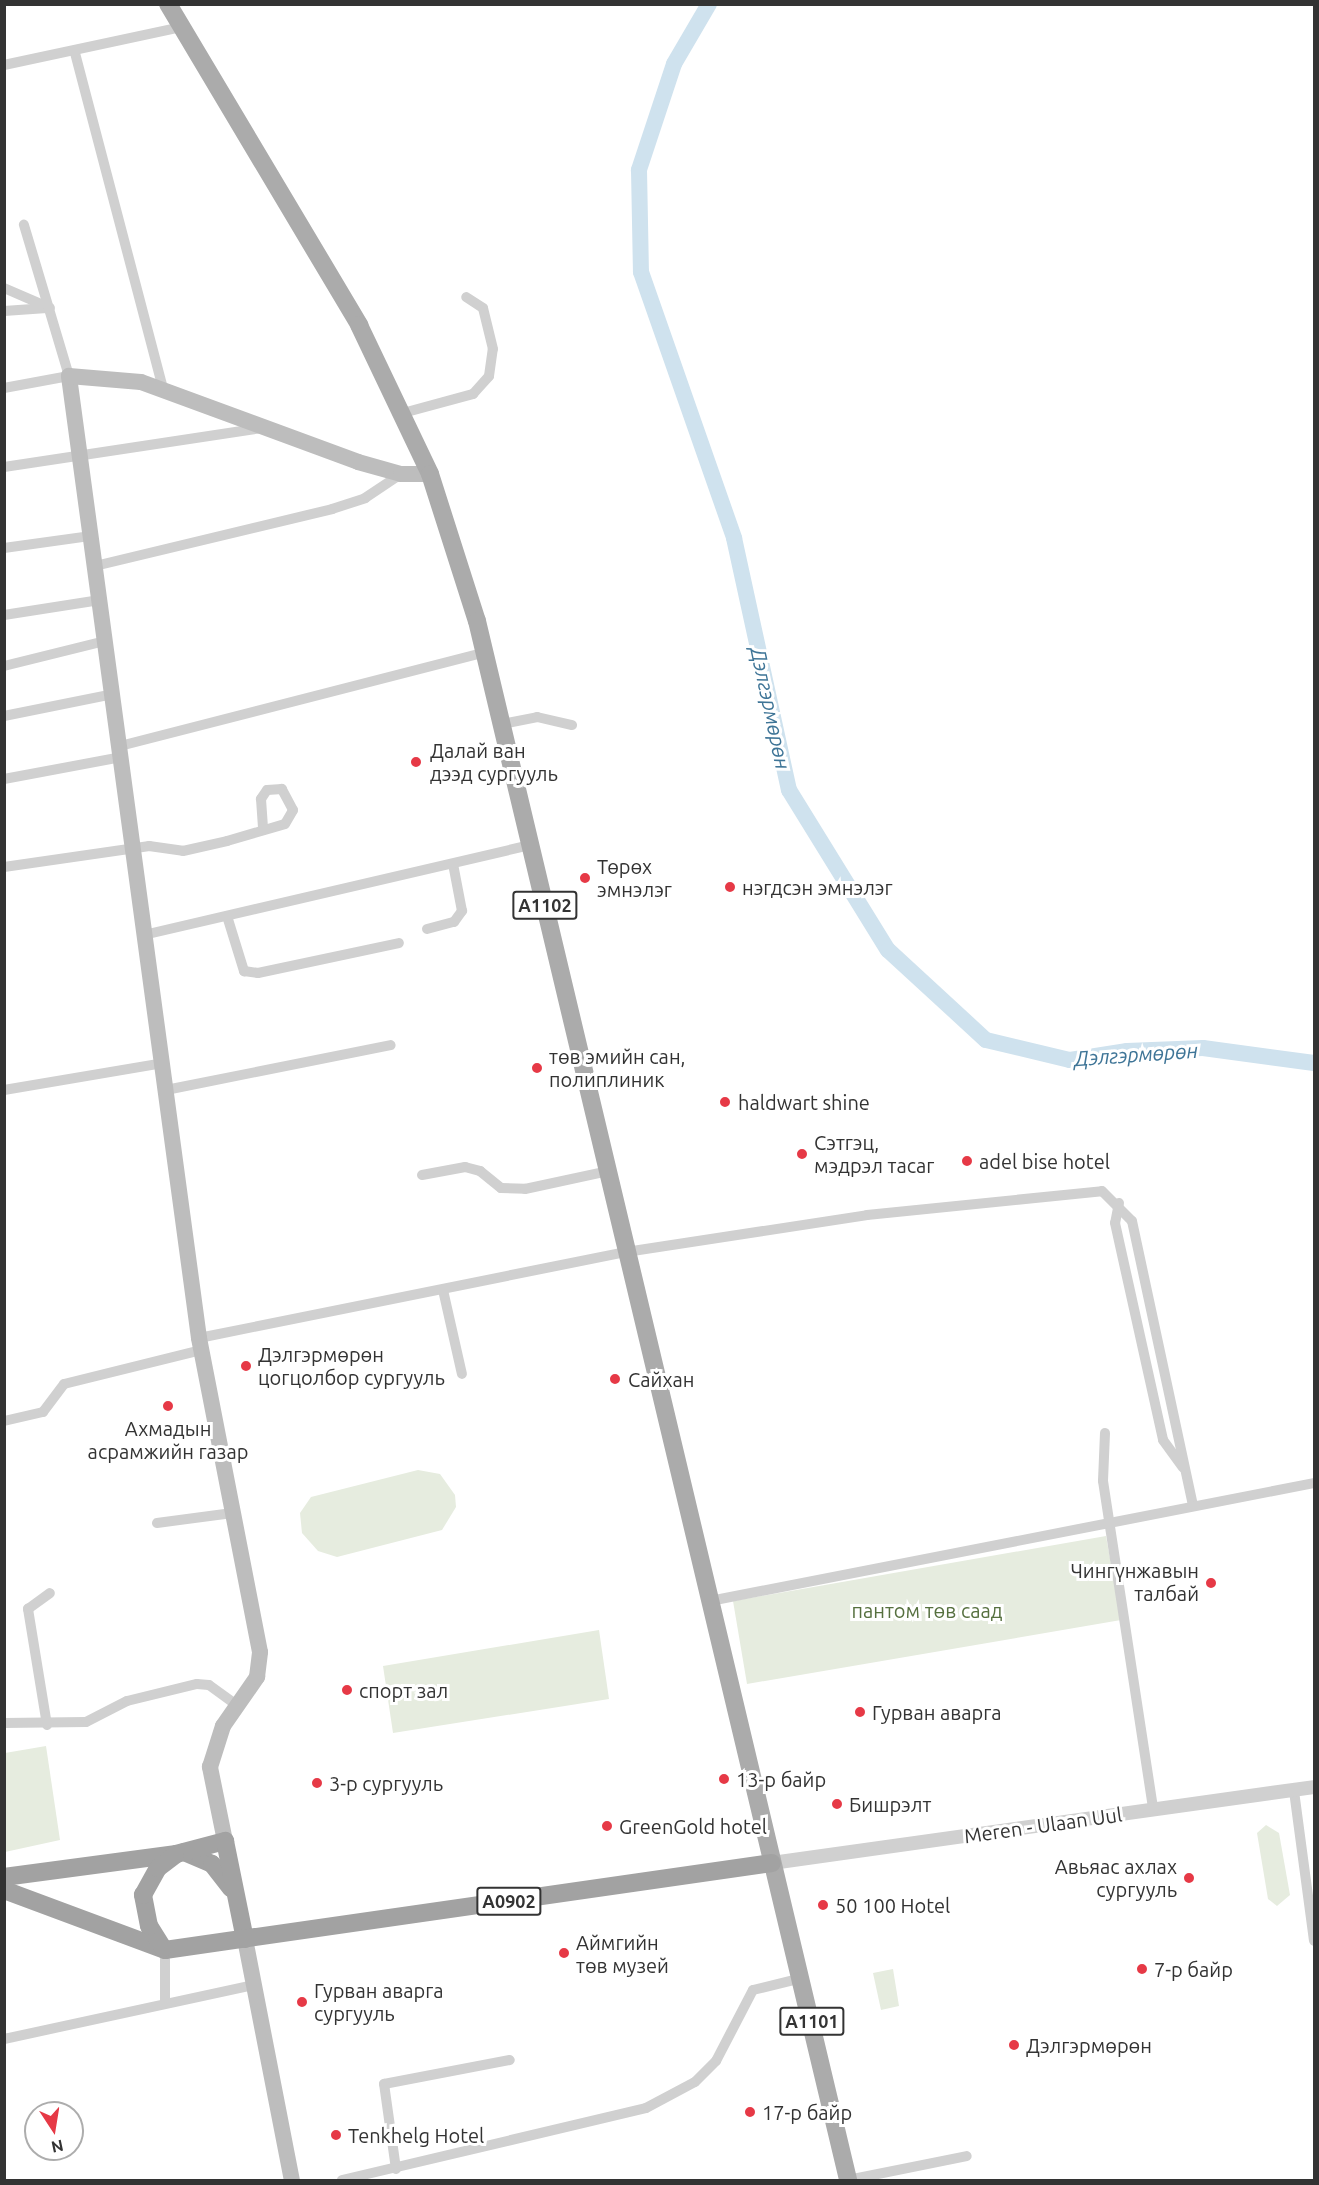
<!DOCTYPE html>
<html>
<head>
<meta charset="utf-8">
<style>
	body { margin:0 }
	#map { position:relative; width:1319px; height:2185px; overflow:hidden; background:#fff; font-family:Ubuntu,sans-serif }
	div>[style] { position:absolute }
	.green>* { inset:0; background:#e6ecdf }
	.river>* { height:16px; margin:-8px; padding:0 8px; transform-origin:8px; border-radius:8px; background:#cfe2ee }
	.minor>* { height:10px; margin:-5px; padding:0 5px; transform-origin:5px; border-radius:5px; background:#d0d0d0 }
	.tertiary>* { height:14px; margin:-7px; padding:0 7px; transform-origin:7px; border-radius:7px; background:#d0d0d0 }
	.secondary>* { height:16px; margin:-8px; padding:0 8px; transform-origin:8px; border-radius:8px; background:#bdbdbd }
	.primary>* { height:18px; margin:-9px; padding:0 9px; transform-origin:9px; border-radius:9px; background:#ababab }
	.trunk>* { height:18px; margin:-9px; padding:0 9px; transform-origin:9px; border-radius:9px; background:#a2a2a2 }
	.dots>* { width:16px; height:16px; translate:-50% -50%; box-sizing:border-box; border:3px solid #fff; border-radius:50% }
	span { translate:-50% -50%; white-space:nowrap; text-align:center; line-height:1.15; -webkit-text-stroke:6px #fff; paint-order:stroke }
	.shield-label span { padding:2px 4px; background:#fff; border:2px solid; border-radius:4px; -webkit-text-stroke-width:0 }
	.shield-label { font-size:18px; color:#333; font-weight:700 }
	.poi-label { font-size:20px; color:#333 }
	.left { translate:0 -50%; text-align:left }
	.right { translate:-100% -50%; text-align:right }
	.park-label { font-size:20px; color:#56703f }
	.street-label { font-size:20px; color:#333 }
	.water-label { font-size:21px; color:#3f7597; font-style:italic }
	.frame { position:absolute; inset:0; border:6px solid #333; pointer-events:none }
	.north { position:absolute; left:24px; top:2101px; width:60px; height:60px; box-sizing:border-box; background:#fff; border:2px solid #adadad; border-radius:50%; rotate:168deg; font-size:16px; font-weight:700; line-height:24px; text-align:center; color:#333 }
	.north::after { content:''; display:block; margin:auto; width:21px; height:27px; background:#e63946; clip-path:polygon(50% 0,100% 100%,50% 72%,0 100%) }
</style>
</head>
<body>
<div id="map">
	<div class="green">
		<i style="clip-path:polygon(418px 1470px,440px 1474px,455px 1495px,456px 1507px,442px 1530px,337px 1557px,318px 1551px,302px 1533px,300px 1513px,311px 1497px)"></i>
		<i style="clip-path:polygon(1106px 1536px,1121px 1620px,747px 1684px,733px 1601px)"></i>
		<i style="clip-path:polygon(599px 1630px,609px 1699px,393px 1733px,383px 1666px)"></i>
		<i style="clip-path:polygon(46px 1746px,60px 1840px,5px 1852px,5px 1753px)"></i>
		<i style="clip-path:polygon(1266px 1825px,1279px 1833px,1290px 1895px,1277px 1906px,1268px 1899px,1257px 1833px)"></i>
		<i style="clip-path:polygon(893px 1969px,899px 2006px,881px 2010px,873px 1973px)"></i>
	</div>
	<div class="river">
		<i style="left:709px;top:4px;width:69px;rotate:120.3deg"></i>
		<i style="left:674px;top:64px;width:112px;rotate:108.3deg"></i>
		<i style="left:639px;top:170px;width:102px;rotate:88.9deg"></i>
		<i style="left:641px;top:272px;width:282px;rotate:70.7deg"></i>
		<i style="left:734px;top:538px;width:258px;rotate:77.7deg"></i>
		<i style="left:789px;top:790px;width:188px;rotate:58.3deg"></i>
		<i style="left:888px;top:950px;width:133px;rotate:42.6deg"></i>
		<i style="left:986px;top:1040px;width:86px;rotate:13.4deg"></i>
		<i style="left:1070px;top:1060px;width:58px;rotate:-9deg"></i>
		<i style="left:1127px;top:1051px;width:76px;rotate:-2.3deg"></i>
		<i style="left:1203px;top:1048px;width:112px;rotate:7.7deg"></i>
	</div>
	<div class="minor">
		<i style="left:75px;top:53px;width:346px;rotate:75.3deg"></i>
		<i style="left:4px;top:65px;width:181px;rotate:-12.1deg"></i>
		<i style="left:4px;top:288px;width:50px;rotate:23.5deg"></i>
		<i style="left:4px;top:311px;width:43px;rotate:-4deg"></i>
		<i style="left:4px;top:388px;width:66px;rotate:-10.5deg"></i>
		<i style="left:69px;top:376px;width:158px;rotate:-106.6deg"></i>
		<i style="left:403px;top:413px;width:73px;rotate:-15.2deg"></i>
		<i style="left:473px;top:394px;width:24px;rotate:-48deg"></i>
		<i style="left:489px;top:376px;width:27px;rotate:-82deg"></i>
		<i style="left:493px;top:349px;width:42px;rotate:-103.7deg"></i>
		<i style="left:483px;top:308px;width:20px;rotate:-147deg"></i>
		<i style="left:4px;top:467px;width:260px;rotate:-8.6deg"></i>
		<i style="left:4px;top:548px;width:88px;rotate:-7.9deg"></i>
		<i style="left:95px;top:566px;width:244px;rotate:-13.5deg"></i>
		<i style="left:332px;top:509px;width:35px;rotate:-18deg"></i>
		<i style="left:365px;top:498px;width:43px;rotate:-33.7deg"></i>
		<i style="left:4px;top:615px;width:97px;rotate:-8.9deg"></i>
		<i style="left:4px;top:666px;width:104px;rotate:-13.9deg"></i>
		<i style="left:4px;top:716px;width:111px;rotate:-11.4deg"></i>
		<i style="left:502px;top:724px;width:36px;rotate:-11deg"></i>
		<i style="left:537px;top:717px;width:36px;rotate:13deg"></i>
		<i style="left:120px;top:746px;width:377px;rotate:-14.4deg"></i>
		<i style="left:4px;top:779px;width:120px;rotate:-10.6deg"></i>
		<i style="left:4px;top:867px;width:147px;rotate:-8.2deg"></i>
		<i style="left:149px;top:846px;width:34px;rotate:8deg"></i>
		<i style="left:183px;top:851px;width:45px;rotate:-12.8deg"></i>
		<i style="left:227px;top:841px;width:60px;rotate:-16.3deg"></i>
		<i style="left:285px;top:824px;width:16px;rotate:-60deg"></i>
		<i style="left:293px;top:810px;width:24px;rotate:-118deg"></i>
		<i style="left:282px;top:789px;width:15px;rotate:176deg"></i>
		<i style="left:267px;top:790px;width:11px;rotate:124deg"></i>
		<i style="left:261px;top:799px;width:31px;rotate:86deg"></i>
		<i style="left:227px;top:916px;width:58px;rotate:72.8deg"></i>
		<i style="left:244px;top:971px;width:14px;rotate:8deg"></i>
		<i style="left:258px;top:973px;width:144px;rotate:-12deg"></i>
		<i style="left:427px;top:929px;width:28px;rotate:-15deg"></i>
		<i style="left:454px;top:922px;width:14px;rotate:-54deg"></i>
		<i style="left:462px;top:911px;width:48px;rotate:-100.8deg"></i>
		<i style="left:148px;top:934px;width:393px;rotate:-13.1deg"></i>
		<i style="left:4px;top:1090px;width:161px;rotate:-9.6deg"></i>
		<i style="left:166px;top:1090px;width:229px;rotate:-11.3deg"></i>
		<i style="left:422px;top:1175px;width:44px;rotate:-10.5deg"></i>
		<i style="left:465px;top:1167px;width:16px;rotate:15deg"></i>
		<i style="left:480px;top:1171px;width:27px;rotate:39deg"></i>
		<i style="left:501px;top:1188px;width:24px;rotate:2deg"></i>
		<i style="left:525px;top:1189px;width:86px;rotate:-12.1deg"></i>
		<i style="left:1119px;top:1203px;width:20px;rotate:101deg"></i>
		<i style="left:1115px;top:1223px;width:222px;rotate:77.5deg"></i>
		<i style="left:1163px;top:1440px;width:34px;rotate:54deg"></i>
		<i style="left:443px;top:1290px;width:86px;rotate:77.3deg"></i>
		<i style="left:199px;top:1338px;width:436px;rotate:-11.4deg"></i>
		<i style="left:626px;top:1252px;width:244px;rotate:-8.7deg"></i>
		<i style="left:867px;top:1215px;width:236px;rotate:-5.8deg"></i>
		<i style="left:1102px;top:1191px;width:42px;rotate:45deg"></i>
		<i style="left:1132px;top:1221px;width:291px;rotate:77.9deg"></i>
		<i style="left:4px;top:1421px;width:40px;rotate:-13deg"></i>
		<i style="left:43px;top:1412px;width:35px;rotate:-53deg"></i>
		<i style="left:64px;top:1384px;width:141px;rotate:-13.9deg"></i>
		<i style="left:1105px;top:1433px;width:48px;rotate:92.4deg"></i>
		<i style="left:1103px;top:1481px;width:332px;rotate:81.3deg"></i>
		<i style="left:157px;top:1523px;width:76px;rotate:-7.6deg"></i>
		<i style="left:710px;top:1601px;width:615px;rotate:-11.05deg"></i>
		<i style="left:4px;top:1723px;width:82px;rotate:-0.7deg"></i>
		<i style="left:86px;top:1722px;width:46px;rotate:-27.1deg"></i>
		<i style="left:127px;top:1701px;width:72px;rotate:-13.7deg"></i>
		<i style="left:197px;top:1684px;width:12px;rotate:5deg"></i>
		<i style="left:209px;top:1685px;width:36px;rotate:36deg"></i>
		<i style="left:47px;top:1725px;width:118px;rotate:-99.3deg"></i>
		<i style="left:28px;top:1609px;width:27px;rotate:-36deg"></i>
		<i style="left:1294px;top:1791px;width:151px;rotate:82.4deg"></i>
		<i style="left:165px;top:1950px;width:52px;rotate:90deg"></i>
		<i style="left:4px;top:2039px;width:256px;rotate:-12.2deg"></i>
		<i style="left:396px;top:2169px;width:86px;rotate:-98deg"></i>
		<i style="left:384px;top:2084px;width:128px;rotate:-10.8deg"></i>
		<i style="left:342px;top:2180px;width:312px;rotate:-13.3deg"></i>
		<i style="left:646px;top:2108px;width:55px;rotate:-28deg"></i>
		<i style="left:695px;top:2082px;width:30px;rotate:-45deg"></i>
		<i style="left:716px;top:2061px;width:80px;rotate:-62.5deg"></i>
		<i style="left:753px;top:1990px;width:50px;rotate:-13.8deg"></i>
		<i style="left:848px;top:2180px;width:121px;rotate:-11.4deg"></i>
	</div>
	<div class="tertiary">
		<i style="left:772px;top:1863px;width:547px;rotate:-7.98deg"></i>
	</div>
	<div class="secondary">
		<i style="left:225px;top:1841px;width:76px;rotate:-101.5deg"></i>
		<i style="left:210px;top:1767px;width:43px;rotate:-72.4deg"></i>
		<i style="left:223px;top:1726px;width:60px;rotate:-55.2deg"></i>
		<i style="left:257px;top:1677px;width:25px;rotate:-83deg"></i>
		<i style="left:260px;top:1652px;width:320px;rotate:-101deg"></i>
		<i style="left:199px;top:1338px;width:971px;rotate:-97.7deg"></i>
		<i style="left:69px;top:376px;width:72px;rotate:4.8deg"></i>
		<i style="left:141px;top:382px;width:231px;rotate:20.2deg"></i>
		<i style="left:358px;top:462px;width:45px;rotate:15.6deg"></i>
		<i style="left:401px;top:474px;width:29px"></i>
		<i style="left:245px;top:1939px;width:246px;rotate:79deg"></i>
	</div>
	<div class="primary">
		<i style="left:168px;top:4px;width:374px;rotate:59.2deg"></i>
		<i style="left:359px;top:325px;width:165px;rotate:64.5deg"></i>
		<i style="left:430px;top:474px;width:154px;rotate:72.3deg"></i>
		<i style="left:477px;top:621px;width:1603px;rotate:76.61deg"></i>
	</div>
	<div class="trunk">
		<i style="left:184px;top:1852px;width:30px;rotate:23deg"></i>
		<i style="left:212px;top:1864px;width:31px;rotate:52deg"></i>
		<i style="left:4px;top:1877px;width:174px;rotate:-7.6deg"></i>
		<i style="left:176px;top:1854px;width:51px;rotate:-14.9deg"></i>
		<i style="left:225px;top:1841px;width:100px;rotate:78.5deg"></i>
		<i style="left:4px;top:1890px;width:172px;rotate:20.4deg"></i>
		<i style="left:165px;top:1950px;width:613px;rotate:-8.16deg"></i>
		<i style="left:163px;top:1948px;width:26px;rotate:-122deg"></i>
		<i style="left:149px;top:1926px;width:32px;rotate:-101deg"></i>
		<i style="left:143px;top:1895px;width:31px;rotate:-61deg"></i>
		<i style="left:158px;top:1868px;width:21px;rotate:-37deg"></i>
	</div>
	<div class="dots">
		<i style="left:416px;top:762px;background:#e63946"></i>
		<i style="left:585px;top:878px;background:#e63946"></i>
		<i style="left:730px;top:887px;background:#e63946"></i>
		<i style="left:537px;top:1068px;background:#e63946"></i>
		<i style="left:725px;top:1102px;background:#e63946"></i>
		<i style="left:802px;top:1154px;background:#e63946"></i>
		<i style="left:967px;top:1161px;background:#e63946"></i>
		<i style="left:246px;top:1366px;background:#e63946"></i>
		<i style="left:615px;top:1379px;background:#e63946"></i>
		<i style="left:168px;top:1406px;background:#e63946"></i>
		<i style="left:1211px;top:1583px;background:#e63946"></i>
		<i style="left:347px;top:1690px;background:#e63946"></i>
		<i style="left:860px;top:1712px;background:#e63946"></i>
		<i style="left:724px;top:1779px;background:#e63946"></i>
		<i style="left:317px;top:1783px;background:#e63946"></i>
		<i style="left:837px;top:1804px;background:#e63946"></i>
		<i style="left:607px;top:1826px;background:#e63946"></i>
		<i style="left:1189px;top:1878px;background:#e63946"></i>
		<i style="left:823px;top:1905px;background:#e63946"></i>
		<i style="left:564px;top:1953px;background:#e63946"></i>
		<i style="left:1142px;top:1969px;background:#e63946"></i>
		<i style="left:302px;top:2002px;background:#e63946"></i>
		<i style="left:1014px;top:2045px;background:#e63946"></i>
		<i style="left:750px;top:2112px;background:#e63946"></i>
		<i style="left:336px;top:2135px;background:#e63946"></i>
	</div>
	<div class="shield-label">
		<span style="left:545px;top:905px">A1102</span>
		<span style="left:509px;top:1901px">A0902</span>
		<span style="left:812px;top:2021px">A1101</span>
	</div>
	<div class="poi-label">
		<span class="left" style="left:430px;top:762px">Далай ван<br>дээд сургууль</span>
		<span class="left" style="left:597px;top:878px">Төрөх<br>эмнэлэг</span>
		<span class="left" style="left:742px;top:887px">нэгдсэн эмнэлэг</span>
		<span class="left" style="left:549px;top:1068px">төв эмийн сан,<br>полиплиник</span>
		<span class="left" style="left:738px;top:1102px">haldwart shine</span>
		<span class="left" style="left:814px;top:1154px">Сэтгэц,<br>мэдрэл тасаг</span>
		<span class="left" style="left:979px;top:1161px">adel bise hotel</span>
		<span class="left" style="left:258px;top:1366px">Дэлгэрмөрөн<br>цогцолбор сургууль</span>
		<span class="left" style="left:628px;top:1379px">Сайхан</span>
		<span style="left:168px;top:1440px">Ахмадын<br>асрамжийн газар</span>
		<span class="right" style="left:1199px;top:1582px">Чингүнжавын<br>талбай</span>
		<span class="left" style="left:359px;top:1690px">спорт зал</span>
		<span class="left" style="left:872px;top:1712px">Гурван аварга</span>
		<span class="left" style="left:736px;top:1779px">13-р байр</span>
		<span class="left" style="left:329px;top:1783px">3-р сургууль</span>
		<span class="left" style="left:849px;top:1804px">Бишрэлт</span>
		<span class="left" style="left:619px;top:1826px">GreenGold hotel</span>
		<span class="right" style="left:1177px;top:1878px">Авьяас ахлах<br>сургууль</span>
		<span class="left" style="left:835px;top:1905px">50 100 Hotel</span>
		<span class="left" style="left:576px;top:1954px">Аймгийн<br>төв музей</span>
		<span class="left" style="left:1154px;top:1969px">7-р байр</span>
		<span class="left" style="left:314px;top:2002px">Гурван аварга<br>сургууль</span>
		<span class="left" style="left:1026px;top:2045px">Дэлгэрмөрөн</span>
		<span class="left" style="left:762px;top:2112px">17-р байр</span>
		<span class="left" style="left:348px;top:2135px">Tenkhelg Hotel</span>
	</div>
	<div class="park-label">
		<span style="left:927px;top:1610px">пантом төв саад</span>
	</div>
	<div class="street-label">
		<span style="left:1043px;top:1825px;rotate:-8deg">Meren - Ulaan Uul</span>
	</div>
	<div class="water-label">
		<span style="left:771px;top:708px;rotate:78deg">Дэлгэрмөрөн</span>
		<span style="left:1136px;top:1054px;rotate:-4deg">Дэлгэрмөрөн</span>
	</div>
	<div class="frame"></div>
	<div class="north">N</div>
</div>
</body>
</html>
